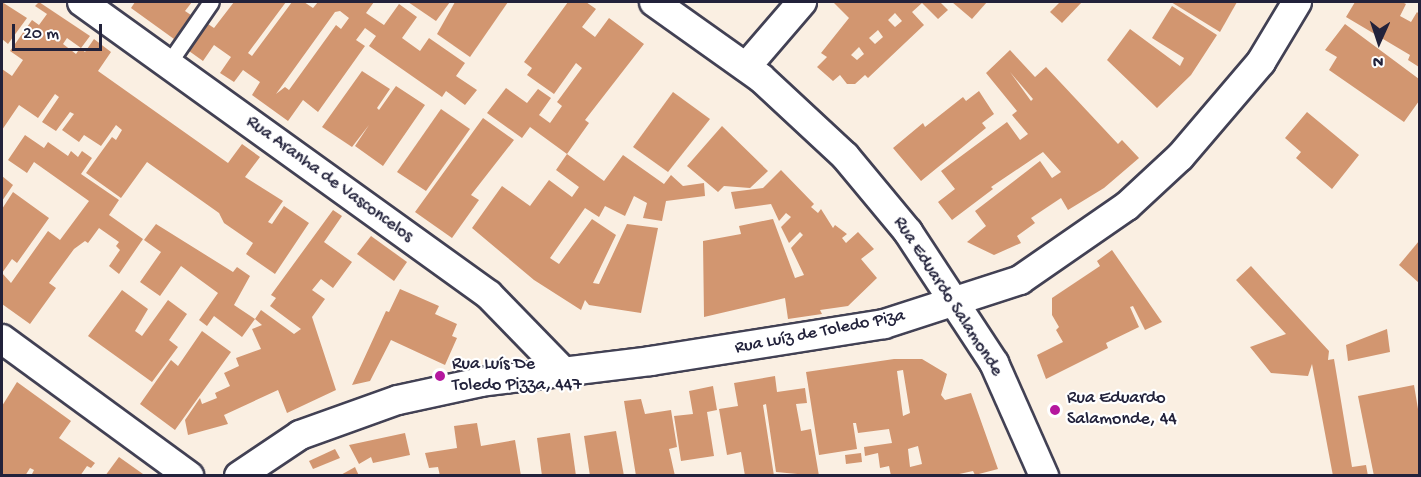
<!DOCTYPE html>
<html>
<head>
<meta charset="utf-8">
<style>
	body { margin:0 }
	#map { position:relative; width:1421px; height:477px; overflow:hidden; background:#faefe2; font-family:"Gochi Hand",sans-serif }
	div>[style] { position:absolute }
	.building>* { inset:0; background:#d29670 }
	.roads { filter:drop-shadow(2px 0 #424154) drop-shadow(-2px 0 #424154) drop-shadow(0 2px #424154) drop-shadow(0 -2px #424154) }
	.service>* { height:15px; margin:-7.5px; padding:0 7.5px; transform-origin:7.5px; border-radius:7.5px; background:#fff }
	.minor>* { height:28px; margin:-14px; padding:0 14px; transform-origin:14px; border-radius:14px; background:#fff }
	.dots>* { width:16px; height:16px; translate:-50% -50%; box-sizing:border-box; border:3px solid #fff; border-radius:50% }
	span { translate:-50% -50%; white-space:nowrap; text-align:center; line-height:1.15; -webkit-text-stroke:4.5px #fff; paint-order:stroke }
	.street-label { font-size:18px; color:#22223b }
	.poi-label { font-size:18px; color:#22223b }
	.left { translate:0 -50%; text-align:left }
	.frame { position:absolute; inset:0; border:3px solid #22223b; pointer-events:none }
	.north { position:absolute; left:1349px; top:12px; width:60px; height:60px; -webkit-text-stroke:4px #fff; paint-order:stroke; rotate:183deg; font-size:16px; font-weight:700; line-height:24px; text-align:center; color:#22223b }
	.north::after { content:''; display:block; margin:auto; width:21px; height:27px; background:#22223b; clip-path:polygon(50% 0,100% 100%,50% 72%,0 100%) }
	.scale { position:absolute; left:12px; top:24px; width:90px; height:27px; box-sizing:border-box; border:3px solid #22223b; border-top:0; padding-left:8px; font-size:18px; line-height:21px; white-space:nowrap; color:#22223b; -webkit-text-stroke:4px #fff; paint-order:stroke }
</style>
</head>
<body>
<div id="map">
	<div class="building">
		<i style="clip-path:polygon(2px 2px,27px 18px,8px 44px,2px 39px)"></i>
		<i style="clip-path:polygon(39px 2px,90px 36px,81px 48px,67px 38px,63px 44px,76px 54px,80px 48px,85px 52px,94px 39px,111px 52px,98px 71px,228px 163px,242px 144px,260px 157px,245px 177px,283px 201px,268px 222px,272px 224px,284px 206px,309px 223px,275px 274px,246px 254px,253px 243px,224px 223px,219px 213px,147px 162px,121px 198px,86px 173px,112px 137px,116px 140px,122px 130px,116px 125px,101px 146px,84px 135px,79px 142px,62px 130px,74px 114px,70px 112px,56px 131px,42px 122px,59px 97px,55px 94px,38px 118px,19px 105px,2px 130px,2px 69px,12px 76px,23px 60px,10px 51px,32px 20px,39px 25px,47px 14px,35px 6px)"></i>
		<i style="clip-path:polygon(135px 2px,192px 2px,185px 11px,191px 15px,174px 39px,131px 8px)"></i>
		<i style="clip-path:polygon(evenodd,234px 2px,286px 2px,248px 53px,252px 56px,292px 2px,304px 2px,313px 8px,318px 2px,374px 2px,366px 13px,384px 25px,399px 4px,417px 17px,402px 38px,420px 51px,429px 38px,465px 63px,456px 76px,477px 90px,465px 105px,446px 91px,442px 97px,369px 46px,376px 36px,365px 28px,356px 40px,365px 46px,318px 112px,303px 100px,288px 121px,252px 95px,260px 82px,243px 70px,234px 82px,220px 73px,231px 57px,214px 45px,203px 61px,189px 51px,208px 24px,214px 28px,234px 2px,340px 11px,349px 18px,341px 29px,336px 25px,289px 90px,285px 87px,276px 94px,335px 12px,340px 11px)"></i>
		<i style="clip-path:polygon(408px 2px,450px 2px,436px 21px)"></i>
		<i style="clip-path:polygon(455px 2px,508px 2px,470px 57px,437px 34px)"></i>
		<i style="clip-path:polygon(568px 2px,586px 2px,596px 9px,582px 27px,595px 37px,609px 18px,644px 44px,585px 120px,589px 123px,567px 154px,604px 181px,623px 155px,664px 184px,671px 175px,683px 186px,704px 183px,705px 196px,666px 201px,662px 221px,643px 218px,647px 203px,634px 196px,625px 216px,605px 206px,599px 217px,585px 208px,550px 258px,559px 264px,592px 219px,616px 235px,593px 283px,599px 284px,627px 224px,658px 228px,641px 313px,589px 305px,585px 300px,581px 310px,534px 280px,472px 228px,502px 186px,530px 206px,549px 180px,572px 197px,579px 187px,556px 170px,567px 154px,530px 127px,522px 138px,487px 113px,506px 88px,527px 103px,538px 89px,551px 98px,539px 115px,550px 123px,562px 106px,557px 102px,582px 68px,576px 63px,554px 94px,527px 75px,532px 68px,524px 62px)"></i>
		<i style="clip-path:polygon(evenodd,833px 2px,940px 2px,948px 10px,938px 19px,922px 3px,912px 12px,924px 25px,868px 78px,865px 75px,855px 84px,847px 84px,840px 75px,833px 81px,817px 67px,827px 57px,821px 53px,849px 18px,833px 2px,895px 13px,902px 21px,895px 27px,888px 20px,895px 13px,833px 2px,878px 30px,883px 37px,875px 44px,869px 38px,878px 30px,833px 2px,859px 47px,864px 54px,857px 60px,851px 55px,859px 47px)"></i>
		<i style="clip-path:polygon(952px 2px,987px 2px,972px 19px)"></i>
		<i style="clip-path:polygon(1060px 2px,1082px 2px,1062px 23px,1050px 12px)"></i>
		<i style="clip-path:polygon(1171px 2px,1237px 2px,1220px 32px)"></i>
		<i style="clip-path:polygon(1355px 2px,1402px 2px,1406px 4px,1400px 16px,1411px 22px,1417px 12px,1419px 14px,1419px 67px,1408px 60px,1410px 55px,1346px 17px)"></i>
		<i style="clip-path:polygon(1172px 6px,1217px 35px,1191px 75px,1157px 108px,1107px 60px,1130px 29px,1180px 66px,1184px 58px,1152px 38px)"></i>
		<i style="clip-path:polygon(1345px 24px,1419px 79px,1419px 101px,1404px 122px,1329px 70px,1337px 57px,1325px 50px)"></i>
		<i style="clip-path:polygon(evenodd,1010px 50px,1035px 77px,1046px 67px,1118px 144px,1122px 140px,1139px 158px,1104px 188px,1068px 210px,1061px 198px,1031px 218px,1035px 223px,1017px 236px,1021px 243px,994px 255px,967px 242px,986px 226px,975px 211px,1040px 161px,1052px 178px,1061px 172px,1043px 152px,991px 187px,993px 189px,952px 220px,938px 202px,955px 189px,941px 171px,1007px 122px,1020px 140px,1028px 134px,1012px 115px,1017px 111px,986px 73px,1010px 50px,1010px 72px,1033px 99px,1031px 101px,1010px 72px)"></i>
		<i style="clip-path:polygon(362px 71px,390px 89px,377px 108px,379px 110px,396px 86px,425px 105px,383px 166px,355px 146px,369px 125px,352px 147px,322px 127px)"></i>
		<i style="clip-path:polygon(979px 91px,994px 114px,982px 123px,986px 128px,921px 181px,893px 148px,923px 123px,925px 127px,963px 97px,966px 101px)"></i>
		<i style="clip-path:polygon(673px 92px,710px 119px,668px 172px,633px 147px)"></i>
		<i style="clip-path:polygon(441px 109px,470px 129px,426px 191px,397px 172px)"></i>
		<i style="clip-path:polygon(1307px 112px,1359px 155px,1332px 189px,1296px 158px,1301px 152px,1285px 138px)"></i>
		<i style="clip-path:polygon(483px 118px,514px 140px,471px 195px,479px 200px,452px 238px,415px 212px)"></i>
		<i style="clip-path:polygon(722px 126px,768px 171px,750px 188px,724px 186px,718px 192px,687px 166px)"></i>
		<i style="clip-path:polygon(25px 135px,44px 148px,48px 142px,68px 156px,71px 151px,78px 157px,82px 151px,92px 158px,81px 174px,119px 200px,109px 215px,143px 239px,119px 274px,109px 266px,120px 250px,116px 246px,119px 242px,99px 228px,88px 243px,85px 241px,74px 249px,49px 283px,56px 288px,30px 324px,2px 304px,2px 209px,13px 192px,49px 218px,17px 263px,12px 259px,2px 273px,11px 283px,48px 231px,60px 240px,89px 201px,34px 162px,27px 173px,8px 160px)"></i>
		<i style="clip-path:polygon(781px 170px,814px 204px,811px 207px,818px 213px,821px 209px,833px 228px,835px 225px,847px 234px,842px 238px,846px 243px,858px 232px,874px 249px,861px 259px,877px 278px,848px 306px,820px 310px,822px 314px,788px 319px,785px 298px,704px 317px,703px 241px,741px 234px,739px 226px,773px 219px,795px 278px,804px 275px,791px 248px,803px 235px,800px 232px,789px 243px,781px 227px,791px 217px,786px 213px,779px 221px,771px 204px,735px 209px,731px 192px,763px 188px)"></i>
		<i style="clip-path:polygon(2px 176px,13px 185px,2px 201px)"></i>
		<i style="clip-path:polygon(333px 210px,342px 216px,324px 242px,352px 262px,333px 288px,321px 279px,312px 290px,325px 299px,312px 317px,336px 390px,287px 413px,278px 390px,224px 415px,228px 424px,188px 435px,185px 420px,200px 398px,202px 404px,217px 398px,215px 393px,230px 386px,224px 373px,239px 366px,236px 358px,261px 349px,252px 329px,262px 325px,255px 319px,261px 310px,294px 334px,301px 329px,270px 306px,276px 298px,271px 295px)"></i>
		<i style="clip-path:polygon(156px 224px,233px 272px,237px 267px,250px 276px,234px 305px,255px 319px,242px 337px,214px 316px,207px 326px,199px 320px,218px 293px,181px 266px,160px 296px,140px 282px,161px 252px,144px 240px)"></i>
		<i style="clip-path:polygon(371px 236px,407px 262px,394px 281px,357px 254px)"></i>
		<i style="clip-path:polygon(1419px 241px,1419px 283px,1399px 265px)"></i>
		<i style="clip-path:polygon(1112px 250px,1162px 322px,1145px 330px,1133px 306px,1130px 307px,1139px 327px,1106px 343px,1108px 348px,1046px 379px,1037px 355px,1063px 342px,1056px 330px,1059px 327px,1052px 315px,1052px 298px,1100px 266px,1097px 261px)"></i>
		<i style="clip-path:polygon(1251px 266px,1329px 351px,1328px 360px,1334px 359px,1352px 467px,1366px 465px,1368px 476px,1333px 476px,1312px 364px,1308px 376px,1271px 373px,1250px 347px,1286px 334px,1236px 280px)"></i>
		<i style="clip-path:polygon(400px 289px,439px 306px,435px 314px,457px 324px,452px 336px,457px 338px,445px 365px,391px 340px,370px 381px,352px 385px,386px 311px,389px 312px)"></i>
		<i style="clip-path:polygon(122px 290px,148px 309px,135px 331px,142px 336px,168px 300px,187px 314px,169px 340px,178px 347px,152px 382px,88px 336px)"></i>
		<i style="clip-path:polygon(1387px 329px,1390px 352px,1348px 361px,1346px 345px)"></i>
		<i style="clip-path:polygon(202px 331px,231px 352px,175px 430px,140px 404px,171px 360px,178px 366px)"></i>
		<i style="clip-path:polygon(evenodd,894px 359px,922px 359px,947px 374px,941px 395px,945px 400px,971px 393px,998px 469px,975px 475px,973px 471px,950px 476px,891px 476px,889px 466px,880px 468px,878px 453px,865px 456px,864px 447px,892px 443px,889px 429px,858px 433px,856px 423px,853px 423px,857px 449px,819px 455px,806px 372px,894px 359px,903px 370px,910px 413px,903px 416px,897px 371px,903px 370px,894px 359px,918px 446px,922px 464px,910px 467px,908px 449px,918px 446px)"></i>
		<i style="clip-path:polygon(775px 376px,777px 392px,805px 388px,807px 403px,796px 404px,801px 431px,811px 429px,819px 476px,776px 472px,766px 404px,763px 405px,774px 476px,745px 476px,741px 452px,727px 455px,719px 409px,738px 406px,734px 383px)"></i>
		<i style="clip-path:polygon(17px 382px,71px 421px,59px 438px,95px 463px,91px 468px,87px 466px,80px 476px,31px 476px,34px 470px,30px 468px,25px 476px,2px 476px,2px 406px)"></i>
		<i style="clip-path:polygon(1414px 385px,1419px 415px,1419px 476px,1374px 476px,1358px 396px)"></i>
		<i style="clip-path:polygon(713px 386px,717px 410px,707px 412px,714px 456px,681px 461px,674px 416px,693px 414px,689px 391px)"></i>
		<i style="clip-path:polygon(641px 399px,645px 414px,671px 410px,677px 447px,669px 449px,675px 476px,636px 476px,624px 401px)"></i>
		<i style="clip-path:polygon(477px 423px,481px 446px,515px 440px,521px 476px,440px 476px,438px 467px,429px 468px,425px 453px,457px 448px,454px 426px)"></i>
		<i style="clip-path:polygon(616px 431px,624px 476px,590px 476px,584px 436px)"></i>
		<i style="clip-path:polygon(405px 433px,410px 455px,373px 463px,371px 457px,359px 464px,349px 445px)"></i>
		<i style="clip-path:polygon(570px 433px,576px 476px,542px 476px,537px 438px)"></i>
		<i style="clip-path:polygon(335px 449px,340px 458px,313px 469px,309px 461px)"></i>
		<i style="clip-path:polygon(861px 453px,862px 462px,846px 464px,845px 455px)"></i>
		<i style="clip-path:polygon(119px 457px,143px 474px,145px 476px,105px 476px)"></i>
		<i style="clip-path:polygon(355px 467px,359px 476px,339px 476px)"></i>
	</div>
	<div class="roads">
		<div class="service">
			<i style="left:168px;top:64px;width:75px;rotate:-55.3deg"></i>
		</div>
		<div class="minor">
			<i style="left:82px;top:2px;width:501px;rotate:35.75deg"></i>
			<i style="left:489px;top:295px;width:107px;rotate:45.8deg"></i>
			<i style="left:654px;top:2px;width:131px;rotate:35.4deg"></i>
			<i style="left:761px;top:78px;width:115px;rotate:42.9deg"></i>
			<i style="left:845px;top:156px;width:99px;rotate:50.3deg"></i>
			<i style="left:908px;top:232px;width:157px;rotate:56.7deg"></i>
			<i style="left:994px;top:363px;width:124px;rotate:66.1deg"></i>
			<i style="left:746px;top:67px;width:86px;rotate:-49.3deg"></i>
			<i style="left:2px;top:339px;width:232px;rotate:36.2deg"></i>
			<i style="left:239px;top:476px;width:73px;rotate:-33.9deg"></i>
			<i style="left:300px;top:435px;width:104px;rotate:-19.7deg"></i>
			<i style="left:398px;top:400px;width:85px;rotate:-12.2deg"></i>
			<i style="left:481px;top:382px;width:171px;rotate:-7deg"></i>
			<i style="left:651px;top:361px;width:236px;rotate:-9deg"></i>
			<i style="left:884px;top:324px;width:143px;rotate:-17.9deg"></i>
			<i style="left:1020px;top:280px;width:130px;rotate:-34.7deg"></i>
			<i style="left:1127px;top:206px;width:72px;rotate:-42.8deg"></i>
			<i style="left:1180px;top:157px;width:125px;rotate:-49.5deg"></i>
			<i style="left:1261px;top:62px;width:70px;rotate:-59deg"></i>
		</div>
	</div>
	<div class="dots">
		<i style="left:440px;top:376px;background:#b5179e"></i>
		<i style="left:1055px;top:410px;background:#b5179e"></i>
	</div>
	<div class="street-label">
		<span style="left:329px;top:180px;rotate:36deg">Rua Aranha de Vasconcelos</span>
		<span style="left:947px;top:297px;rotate:57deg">Rua Eduardo Salamonde</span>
		<span style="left:820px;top:333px;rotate:-11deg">Rua Luíz de Toledo Piza</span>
	</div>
	<div class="poi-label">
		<span class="left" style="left:452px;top:376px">Rua Luís De<br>Toledo Pizza, 447</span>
		<span class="left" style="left:1067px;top:410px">Rua Eduardo<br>Salamonde, 44</span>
	</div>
	<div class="frame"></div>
	<div class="north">N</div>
	<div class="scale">20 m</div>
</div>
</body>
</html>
